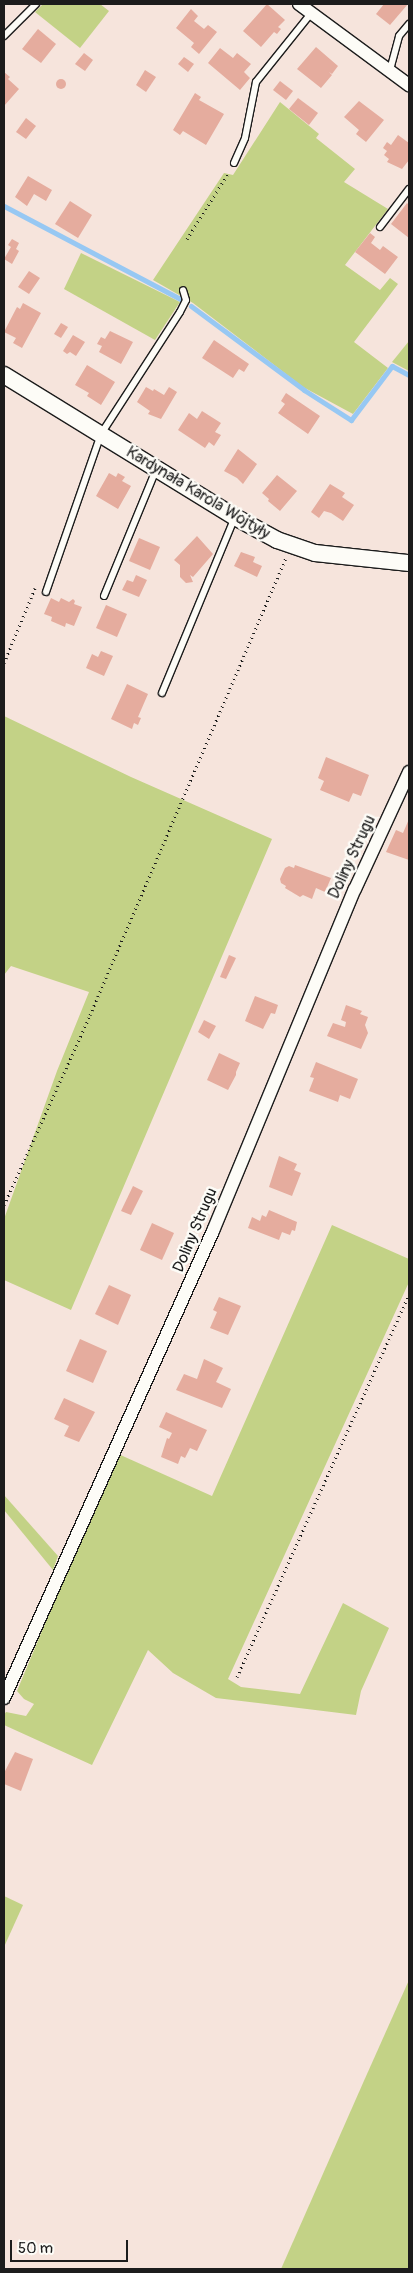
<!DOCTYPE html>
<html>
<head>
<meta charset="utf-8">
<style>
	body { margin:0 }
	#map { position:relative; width:413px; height:2273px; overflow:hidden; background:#f6e4dc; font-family:Pangolin,sans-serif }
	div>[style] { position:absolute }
	.green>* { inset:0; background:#c3d286 }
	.stream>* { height:5px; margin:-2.5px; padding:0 2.5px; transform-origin:2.5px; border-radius:2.5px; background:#97c8f3 }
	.building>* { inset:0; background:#e5ac9e }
	.round { border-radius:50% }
	.path>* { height:3px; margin-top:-1.5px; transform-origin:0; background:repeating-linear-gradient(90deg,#1c1c1c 0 1px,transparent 0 5px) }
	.roads { filter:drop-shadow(1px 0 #1c1c1c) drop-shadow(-1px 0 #1c1c1c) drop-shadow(0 1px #1c1c1c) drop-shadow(0 -1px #1c1c1c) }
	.service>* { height:6px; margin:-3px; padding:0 3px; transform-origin:3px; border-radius:3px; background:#fdfcf7 }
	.minor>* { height:12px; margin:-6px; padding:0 6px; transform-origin:6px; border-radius:6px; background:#fdfcf7 }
	.tertiary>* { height:16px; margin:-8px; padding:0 8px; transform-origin:8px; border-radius:8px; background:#fdfcf7 }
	span { translate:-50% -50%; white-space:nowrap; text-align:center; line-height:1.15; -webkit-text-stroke:5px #fdfcf7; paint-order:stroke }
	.street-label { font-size:16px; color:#1c1c1c }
	.frame { position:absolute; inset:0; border:5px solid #1c1c1c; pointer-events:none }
	.scale { position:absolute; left:10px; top:2240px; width:118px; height:22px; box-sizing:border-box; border:2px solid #1c1c1c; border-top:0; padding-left:6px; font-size:15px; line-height:18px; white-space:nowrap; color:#1c1c1c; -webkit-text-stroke:4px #fdfcf7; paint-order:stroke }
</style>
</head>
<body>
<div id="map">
	<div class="green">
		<i style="clip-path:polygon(43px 4px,100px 4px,109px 11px,80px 48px,35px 12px)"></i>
		<i style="clip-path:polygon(280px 102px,319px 134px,316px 138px,355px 169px,344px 182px,388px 209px,345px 265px,380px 290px,390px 278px,398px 284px,354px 342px,388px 368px,353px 414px,303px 387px,193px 303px,153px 280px,224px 173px,233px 175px)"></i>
		<i style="clip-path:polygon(81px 253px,180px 302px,155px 340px,64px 289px)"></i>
		<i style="clip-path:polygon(409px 341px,409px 371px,392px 362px)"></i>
		<i style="clip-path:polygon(4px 716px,131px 777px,272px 839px,71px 1310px,4px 1280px,4px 1219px,57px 1071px,89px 992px,11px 966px,4px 975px)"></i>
		<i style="clip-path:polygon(332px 1225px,409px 1259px,409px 1282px,228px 1679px,241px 1687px,300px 1694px,343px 1603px,389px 1628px,361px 1691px,356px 1715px,216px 1698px,173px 1673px,148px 1650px,92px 1765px,4px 1725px,4px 1715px,6px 1712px,26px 1716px,34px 1704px,24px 1699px,17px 1691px,116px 1453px,212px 1496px)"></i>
		<i style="clip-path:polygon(4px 1495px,58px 1556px,53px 1570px,4px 1510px)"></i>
		<i style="clip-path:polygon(4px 1896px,23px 1905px,4px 1947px)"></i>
		<i style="clip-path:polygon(409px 1980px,409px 2269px,281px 2269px,363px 2083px)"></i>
	</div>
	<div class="stream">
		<i style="left:4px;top:206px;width:201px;rotate:27.8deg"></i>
		<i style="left:191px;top:306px;width:141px;rotate:36.6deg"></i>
		<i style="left:304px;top:390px;width:56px;rotate:32.6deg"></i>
		<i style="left:351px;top:420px;width:68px;rotate:-52.8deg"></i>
		<i style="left:392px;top:366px;width:19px;rotate:28deg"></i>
	</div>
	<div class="building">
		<i style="clip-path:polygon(267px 4px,285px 20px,278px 27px,281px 29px,277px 34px,274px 32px,261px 47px,243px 31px)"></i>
		<i style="clip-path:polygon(384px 4px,408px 4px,390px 25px,376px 14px)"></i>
		<i style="clip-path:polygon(191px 9px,198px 16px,194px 21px,204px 29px,208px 25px,217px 32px,199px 54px,191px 47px,194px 43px,176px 28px)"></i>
		<i style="clip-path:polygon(38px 29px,56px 44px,41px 63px,22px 49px)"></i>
		<i style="clip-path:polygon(316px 47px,338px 66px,332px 74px,329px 72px,332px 75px,321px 88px,297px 69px)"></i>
		<i style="clip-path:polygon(220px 48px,233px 58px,237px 53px,251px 64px,244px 72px,250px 78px,240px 90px,208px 63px)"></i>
		<i style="clip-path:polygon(84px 53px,93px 60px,85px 71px,75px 64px)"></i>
		<i style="clip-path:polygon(184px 57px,194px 64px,188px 72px,178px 64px)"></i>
		<i style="clip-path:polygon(145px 70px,156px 77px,146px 92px,136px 85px)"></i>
		<i style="clip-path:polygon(4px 72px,10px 77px,8px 79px,19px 89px,4px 106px)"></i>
		<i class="round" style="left:56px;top:79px;width:10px;height:10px"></i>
		<i style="clip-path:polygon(280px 81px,293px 91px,286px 100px,273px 90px)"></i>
		<i style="clip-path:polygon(195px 93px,201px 97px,199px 100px,224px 114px,206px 145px,183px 131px,180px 135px,173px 130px)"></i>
		<i style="clip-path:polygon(298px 98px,318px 113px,309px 125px,289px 109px)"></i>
		<i style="clip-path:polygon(359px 101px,384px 120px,366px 142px,356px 134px,359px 130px,344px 117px)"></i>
		<i style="clip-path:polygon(26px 118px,36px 126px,26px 139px,16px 132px)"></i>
		<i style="clip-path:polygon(398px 135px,409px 143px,409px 160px,402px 169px,387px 162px,389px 159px,384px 155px,387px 151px,383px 148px,387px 142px,391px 145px)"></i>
		<i style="clip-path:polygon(28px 176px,52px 190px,46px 201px,34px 194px,27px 206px,15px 197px)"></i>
		<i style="clip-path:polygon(70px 201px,92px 215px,78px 238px,55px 224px)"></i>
		<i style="clip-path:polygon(407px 203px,409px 205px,409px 238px,391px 224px)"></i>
		<i style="clip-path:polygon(370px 233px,375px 237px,371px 243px,380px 250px,383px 246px,398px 257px,385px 274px,355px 252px)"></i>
		<i style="clip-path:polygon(12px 239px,19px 243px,16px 249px,19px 251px,12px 264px,4px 259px,11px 247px,8px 245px)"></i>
		<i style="clip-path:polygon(29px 271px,40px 278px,29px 294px,18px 287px)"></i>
		<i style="clip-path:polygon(23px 303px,41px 313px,22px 348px,13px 343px,16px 338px,4px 332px,17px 307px,20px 309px)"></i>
		<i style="clip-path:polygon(61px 323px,68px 327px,61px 338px,54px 334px)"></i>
		<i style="clip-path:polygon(110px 331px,133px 342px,121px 364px,99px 352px,102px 346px,97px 344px,101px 337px,105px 339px)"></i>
		<i style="clip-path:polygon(73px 335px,85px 342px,76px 356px,70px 352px,67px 354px,63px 351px)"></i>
		<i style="clip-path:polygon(214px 340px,249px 364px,244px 372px,239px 369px,233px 378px,202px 358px)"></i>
		<i style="clip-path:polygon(87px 365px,115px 382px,101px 405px,87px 396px,89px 393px,75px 385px)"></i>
		<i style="clip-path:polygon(146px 387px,153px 391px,154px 389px,164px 395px,169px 387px,177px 392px,161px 419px,148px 414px,150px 411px,137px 402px)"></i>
		<i style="clip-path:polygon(286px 393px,320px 416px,308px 434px,278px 413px,285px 404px,281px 401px)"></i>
		<i style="clip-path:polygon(202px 411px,221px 423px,215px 432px,221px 435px,214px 446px,209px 442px,205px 448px,178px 430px,189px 413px,197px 419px)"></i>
		<i style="clip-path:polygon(238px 449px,257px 464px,243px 484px,237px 478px,224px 471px)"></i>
		<i style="clip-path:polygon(109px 473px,116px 477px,118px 473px,125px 477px,122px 481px,131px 486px,118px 509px,96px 496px)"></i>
		<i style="clip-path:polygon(277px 475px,297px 491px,280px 511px,268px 501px,269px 499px,262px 493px)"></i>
		<i style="clip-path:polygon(330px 484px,345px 493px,342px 497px,354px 505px,343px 521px,331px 513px,324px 511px,319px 518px,311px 512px)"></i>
		<i style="clip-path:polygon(197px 536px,213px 554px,193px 577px,190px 575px,193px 582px,186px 583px,180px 577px,180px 565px,174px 560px)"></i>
		<i style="clip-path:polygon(139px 538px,160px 547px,150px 570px,129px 561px)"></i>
		<i style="clip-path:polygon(241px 552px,255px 557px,253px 562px,262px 566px,257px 577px,234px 566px)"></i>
		<i style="clip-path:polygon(136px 575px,147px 580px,139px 597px,122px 590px,127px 580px,133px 582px)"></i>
		<i style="clip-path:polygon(51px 598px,59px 602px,61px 598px,69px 602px,73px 599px,75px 601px,74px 604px,82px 607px,74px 626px,66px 623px,65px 627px,51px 621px,52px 617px,44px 614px)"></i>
		<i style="clip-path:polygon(106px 605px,127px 614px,117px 637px,96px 628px)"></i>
		<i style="clip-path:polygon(101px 651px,113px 656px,104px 676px,86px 668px,92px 654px,98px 657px)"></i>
		<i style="clip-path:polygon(127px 684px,148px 694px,138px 717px,141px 718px,138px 725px,134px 723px,132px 729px,111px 719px)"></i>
		<i style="clip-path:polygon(326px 757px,369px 775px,361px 796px,353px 793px,349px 802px,320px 790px,324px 781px,318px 778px)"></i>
		<i style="clip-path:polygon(409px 819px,409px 860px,386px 852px,396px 830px,403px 833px)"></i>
		<i style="clip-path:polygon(295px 865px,331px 878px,325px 892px,316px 888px,312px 899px,303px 895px,300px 897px,285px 888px,286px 886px,281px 883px,280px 879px,285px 868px,289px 866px,294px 868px)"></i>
		<i style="clip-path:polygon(229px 955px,236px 958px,226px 979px,220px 977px)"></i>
		<i style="clip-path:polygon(255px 996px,278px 1005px,275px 1014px,271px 1013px,263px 1029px,245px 1021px)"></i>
		<i style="clip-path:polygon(346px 1005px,362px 1011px,360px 1014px,368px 1017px,365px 1025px,368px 1033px,361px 1049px,327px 1036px,333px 1023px,345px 1027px,346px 1022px,341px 1020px)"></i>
		<i style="clip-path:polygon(204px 1020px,216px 1026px,209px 1039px,198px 1032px)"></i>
		<i style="clip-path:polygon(219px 1053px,240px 1063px,236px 1072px,236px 1075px,228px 1090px,207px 1080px)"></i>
		<i style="clip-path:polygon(316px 1062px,358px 1079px,350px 1099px,340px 1095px,338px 1102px,309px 1091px,314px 1078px,310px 1077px)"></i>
		<i style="clip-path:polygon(279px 1156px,297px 1164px,294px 1170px,301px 1173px,292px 1196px,269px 1187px)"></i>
		<i style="clip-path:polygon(133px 1186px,143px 1191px,131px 1215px,121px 1211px)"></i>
		<i style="clip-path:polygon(269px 1210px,297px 1222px,295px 1231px,292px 1230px,290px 1235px,282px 1232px,279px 1240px,248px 1228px,252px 1217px,260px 1221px,262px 1215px,266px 1217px)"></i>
		<i style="clip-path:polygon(152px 1223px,174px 1233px,162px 1260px,140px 1250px)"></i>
		<i style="clip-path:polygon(109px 1285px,131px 1295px,118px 1325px,95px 1314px)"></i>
		<i style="clip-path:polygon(219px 1297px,241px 1306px,228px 1335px,210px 1328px,217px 1312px,213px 1310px)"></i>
		<i style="clip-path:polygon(80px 1339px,107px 1351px,93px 1383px,66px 1371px)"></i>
		<i style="clip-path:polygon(204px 1359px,223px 1368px,216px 1382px,231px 1389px,222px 1408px,176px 1390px,184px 1374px,197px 1379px)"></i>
		<i style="clip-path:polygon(64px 1398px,95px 1412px,79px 1442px,64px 1436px,69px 1426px,54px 1419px)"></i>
		<i style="clip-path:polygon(166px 1412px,207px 1430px,197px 1451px,190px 1448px,185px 1458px,181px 1456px,178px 1464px,161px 1457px,167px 1438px,169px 1439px,172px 1433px,159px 1427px)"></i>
		<i style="clip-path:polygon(15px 1752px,33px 1759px,21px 1791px,4px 1784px,4px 1773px)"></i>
	</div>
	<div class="path">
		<i style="left:187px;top:239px;width:79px;rotate:-57.9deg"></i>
		<i style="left:4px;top:663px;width:81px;rotate:-67.5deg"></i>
		<i style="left:4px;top:1205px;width:209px;rotate:-65.6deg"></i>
		<i style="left:90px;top:1015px;width:497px;rotate:-66.8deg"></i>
		<i style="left:237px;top:1677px;width:419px;rotate:-65.8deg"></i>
	</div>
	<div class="roads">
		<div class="service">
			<i style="left:4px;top:36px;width:45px;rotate:-45deg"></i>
			<i style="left:390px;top:70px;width:35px;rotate:-75deg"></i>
			<i style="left:399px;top:36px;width:16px;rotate:-50deg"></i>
			<i style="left:234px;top:163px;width:27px;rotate:-66deg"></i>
			<i style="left:245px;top:138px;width:57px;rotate:-78.9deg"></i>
			<i style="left:256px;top:82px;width:90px;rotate:-51.3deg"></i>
			<i style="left:380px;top:227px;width:48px;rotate:-52.7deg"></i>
			<i style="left:46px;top:592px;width:167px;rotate:-70.8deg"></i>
			<i style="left:101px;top:434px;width:145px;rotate:-57.1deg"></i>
			<i style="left:180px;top:312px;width:13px;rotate:-63deg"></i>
			<i style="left:186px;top:300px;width:10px;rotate:-107deg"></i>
			<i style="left:104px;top:596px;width:136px;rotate:-67.6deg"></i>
			<i style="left:162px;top:693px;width:188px;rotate:-67.5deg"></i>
		</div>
		<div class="minor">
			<i style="left:299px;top:4px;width:137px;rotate:36.4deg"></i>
			<i style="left:4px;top:1698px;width:512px;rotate:-65.89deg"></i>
			<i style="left:213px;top:1231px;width:370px;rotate:-67.5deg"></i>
			<i style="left:355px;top:889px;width:129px;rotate:-65.2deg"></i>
		</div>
		<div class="tertiary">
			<i style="left:4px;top:375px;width:271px;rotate:31.6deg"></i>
			<i style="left:235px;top:517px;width:48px;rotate:28.7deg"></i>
			<i style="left:277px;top:540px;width:40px;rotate:18.9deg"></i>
			<i style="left:315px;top:553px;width:95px;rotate:6.1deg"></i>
		</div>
	</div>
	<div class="street-label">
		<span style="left:198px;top:493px;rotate:31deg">Kardynała Karola Wojtyły</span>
		<span style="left:352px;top:857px;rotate:-65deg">Doliny Strugu</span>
		<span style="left:195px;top:1230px;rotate:-67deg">Doliny Strugu</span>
	</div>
	<div class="frame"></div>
	<div class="scale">50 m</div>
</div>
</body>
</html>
